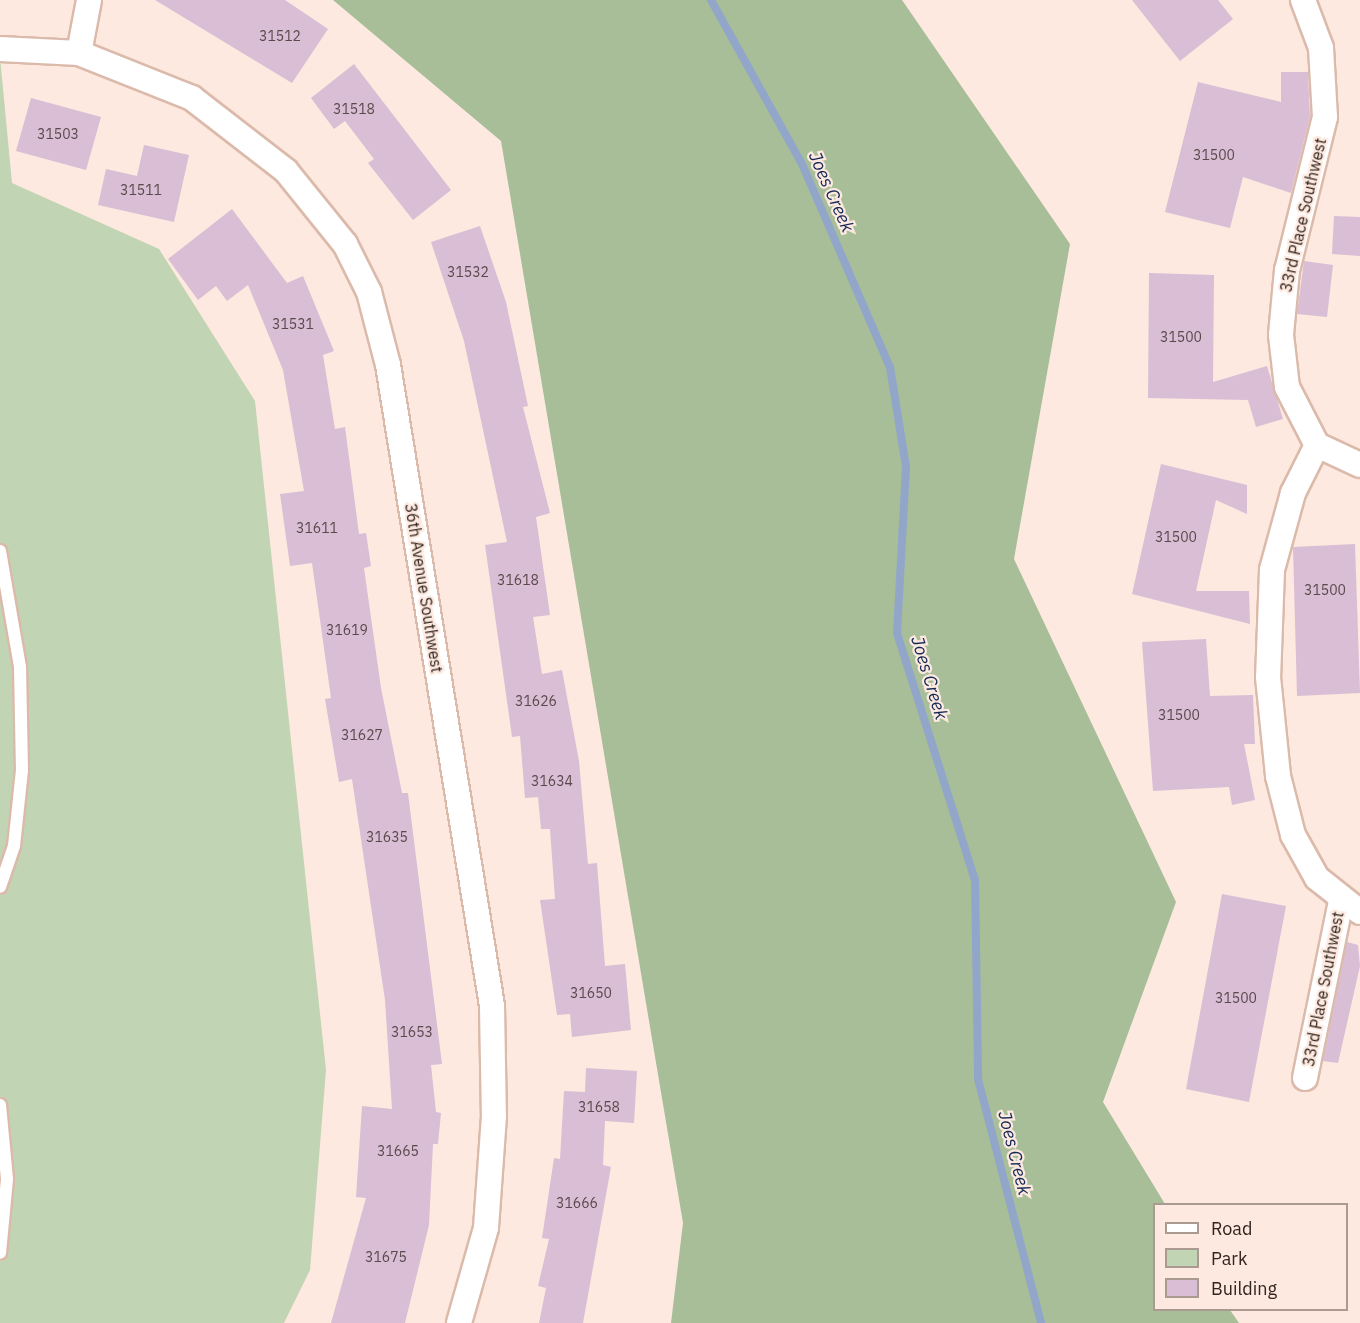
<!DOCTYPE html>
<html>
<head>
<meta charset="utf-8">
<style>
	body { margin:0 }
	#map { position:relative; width:1360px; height:1323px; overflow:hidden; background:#fde9df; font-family:"IBM Plex Sans",sans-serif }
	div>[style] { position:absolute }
	.green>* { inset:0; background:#c1d4b3 }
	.forest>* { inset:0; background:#a8be98 }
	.stream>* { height:8px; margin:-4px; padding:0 4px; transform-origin:4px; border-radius:4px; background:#92a6ca }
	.building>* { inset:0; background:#d9bed5 }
	.roads { filter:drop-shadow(2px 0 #dbbaab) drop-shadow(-2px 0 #dbbaab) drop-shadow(0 2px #dbbaab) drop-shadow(0 -2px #dbbaab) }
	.lane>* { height:12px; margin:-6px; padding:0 6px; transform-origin:6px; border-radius:6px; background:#fff }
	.street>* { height:24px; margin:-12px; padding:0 12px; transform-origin:12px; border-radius:12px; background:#fff }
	span { translate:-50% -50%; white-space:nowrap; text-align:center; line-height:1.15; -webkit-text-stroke:4.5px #fde9df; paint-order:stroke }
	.number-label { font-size:14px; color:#5a4a4c }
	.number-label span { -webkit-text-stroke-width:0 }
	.street-label { font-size:16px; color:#30241e }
	.water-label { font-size:18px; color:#122956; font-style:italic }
	.legend { position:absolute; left:1153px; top:1203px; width:195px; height:108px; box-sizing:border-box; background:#fde9df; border:2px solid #ab9a92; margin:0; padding:8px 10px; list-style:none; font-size:18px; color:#30241e }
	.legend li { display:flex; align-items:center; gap:12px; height:30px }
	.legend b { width:30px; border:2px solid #ab9a92 }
</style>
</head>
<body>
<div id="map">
	<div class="green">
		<i style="clip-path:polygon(0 57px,12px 183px,159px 249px,255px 401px,326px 1070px,310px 1270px,284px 1323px,0 1323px)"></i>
	</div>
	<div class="forest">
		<i style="clip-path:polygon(333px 0,902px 0,1070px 244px,1014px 559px,1176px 902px,1103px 1102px,1165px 1204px,1154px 1204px,1154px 1310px,1230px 1310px,1239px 1323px,671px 1323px,683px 1223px,501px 141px)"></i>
	</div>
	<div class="stream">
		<i style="left:711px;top:0;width:188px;rotate:61deg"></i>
		<i style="left:802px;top:164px;width:221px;rotate:66.6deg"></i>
		<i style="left:890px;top:367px;width:101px;rotate:80.9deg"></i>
		<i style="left:906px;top:467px;width:166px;rotate:93.1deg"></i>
		<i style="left:897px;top:633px;width:259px;rotate:72.5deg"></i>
		<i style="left:975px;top:880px;width:199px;rotate:89.1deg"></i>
		<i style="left:978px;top:1079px;width:252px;rotate:75.5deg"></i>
	</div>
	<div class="building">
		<i style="clip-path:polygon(155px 0,285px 0,328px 29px,292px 83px)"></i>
		<i style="clip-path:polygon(1132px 0,1218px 0,1233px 19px,1180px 61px)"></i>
		<i style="clip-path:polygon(354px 64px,451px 190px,413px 220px,368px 163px,374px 159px,345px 121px,334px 129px,311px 98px)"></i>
		<i style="clip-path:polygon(1281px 72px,1308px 72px,1310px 117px,1291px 193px,1243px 177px,1230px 228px,1165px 212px,1198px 82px,1281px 102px)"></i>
		<i style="clip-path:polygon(31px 98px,101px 117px,86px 170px,16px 151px)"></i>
		<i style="clip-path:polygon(144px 145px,189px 155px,174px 222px,98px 205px,106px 169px,137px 176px)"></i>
		<i style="clip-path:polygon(232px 209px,287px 283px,303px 276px,334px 351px,323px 355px,335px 429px,345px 427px,359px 534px,366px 533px,371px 566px,364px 568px,381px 688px,402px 793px,408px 793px,442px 1064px,431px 1065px,436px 1112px,441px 1113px,438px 1144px,433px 1144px,429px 1225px,405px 1323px,331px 1323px,366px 1198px,356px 1197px,362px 1106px,392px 1109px,385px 1000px,352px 779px,339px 782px,325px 699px,331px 698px,312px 563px,290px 566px,280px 494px,304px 491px,283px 370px,248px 285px,227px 301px,216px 286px,198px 300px,168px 259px)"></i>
		<i style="clip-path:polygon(1334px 216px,1360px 217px,1360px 256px,1332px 254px)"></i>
		<i style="clip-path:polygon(480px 226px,506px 302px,528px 406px,523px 407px,550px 513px,536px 517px,550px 615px,533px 617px,542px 674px,562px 670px,579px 761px,588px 864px,597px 863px,605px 966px,625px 964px,631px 1030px,572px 1037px,570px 1014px,557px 1015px,540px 900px,555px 899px,550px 829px,541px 829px,538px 797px,525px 798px,520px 736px,512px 737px,485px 545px,507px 542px,464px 341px,431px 242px)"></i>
		<i style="clip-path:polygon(1304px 261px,1333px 265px,1327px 317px,1297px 314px)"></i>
		<i style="clip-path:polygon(1149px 273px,1214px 275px,1213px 382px,1267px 366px,1283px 419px,1256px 427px,1248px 400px,1148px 398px)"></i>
		<i style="clip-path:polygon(1161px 464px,1247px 485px,1247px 514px,1216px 500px,1196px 591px,1249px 591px,1250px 624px,1132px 594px)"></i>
		<i style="clip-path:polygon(1355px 544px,1360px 693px,1297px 696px,1293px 547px)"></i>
		<i style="clip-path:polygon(1206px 639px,1210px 696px,1253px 695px,1255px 744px,1244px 744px,1255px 800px,1232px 805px,1229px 787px,1153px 791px,1142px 642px)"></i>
		<i style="clip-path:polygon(1222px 894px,1286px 906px,1249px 1102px,1186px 1089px)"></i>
		<i style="clip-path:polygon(1347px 942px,1358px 945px,1360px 966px,1338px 1063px,1323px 1061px)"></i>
		<i style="clip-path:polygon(586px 1068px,637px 1071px,634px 1123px,605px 1121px,603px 1165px,611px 1167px,583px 1323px,539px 1323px,546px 1288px,538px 1286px,549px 1239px,542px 1238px,554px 1158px,560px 1159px,564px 1091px,585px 1092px)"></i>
	</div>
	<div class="roads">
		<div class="lane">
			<i style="left:0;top:551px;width:118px;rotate:80.2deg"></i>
			<i style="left:20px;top:667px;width:103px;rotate:88.9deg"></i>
			<i style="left:22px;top:770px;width:76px;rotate:96deg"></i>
			<i style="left:14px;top:846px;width:43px;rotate:108.9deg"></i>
			<i style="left:0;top:1105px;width:74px;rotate:84.6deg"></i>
			<i style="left:7px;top:1179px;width:74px;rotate:95.4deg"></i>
		</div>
		<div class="street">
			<i style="left:1303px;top:0;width:51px;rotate:69.4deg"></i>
			<i style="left:1321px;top:48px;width:69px;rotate:86.7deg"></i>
			<i style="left:1325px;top:117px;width:158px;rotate:103.9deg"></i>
			<i style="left:1287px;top:270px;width:65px;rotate:95.3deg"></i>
			<i style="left:1281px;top:335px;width:52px;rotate:83.4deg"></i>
			<i style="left:1287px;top:387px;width:65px;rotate:62.7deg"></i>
			<i style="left:0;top:49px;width:79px;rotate:2.9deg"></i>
			<i style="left:79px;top:53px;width:122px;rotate:21.7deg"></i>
			<i style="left:192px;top:98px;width:119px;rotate:37.8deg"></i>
			<i style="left:286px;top:171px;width:94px;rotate:51.1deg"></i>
			<i style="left:345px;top:244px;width:54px;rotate:63.4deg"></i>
			<i style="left:369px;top:292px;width:75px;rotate:75.4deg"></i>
			<i style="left:388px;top:365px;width:649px;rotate:80.78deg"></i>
			<i style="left:492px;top:1006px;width:110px;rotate:89deg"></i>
			<i style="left:494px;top:1116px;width:112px;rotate:94.1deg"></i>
			<i style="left:486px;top:1228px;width:99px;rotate:105.9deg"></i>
			<i style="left:79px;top:53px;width:54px;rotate:-79.3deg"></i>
			<i style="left:1317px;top:445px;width:54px;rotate:116.6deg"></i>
			<i style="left:1293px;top:493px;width:80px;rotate:105.3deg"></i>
			<i style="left:1272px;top:570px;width:107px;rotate:92.1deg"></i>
			<i style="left:1268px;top:677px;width:100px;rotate:84.2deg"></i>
			<i style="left:1278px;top:776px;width:61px;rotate:75.7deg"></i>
			<i style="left:1293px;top:835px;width:49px;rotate:60.8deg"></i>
			<i style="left:1317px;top:878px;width:55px;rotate:38.3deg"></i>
			<i style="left:1317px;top:445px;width:47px;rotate:24.9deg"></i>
			<i style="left:1305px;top:1078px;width:181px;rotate:-78.5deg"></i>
		</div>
	</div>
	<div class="number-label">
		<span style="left:280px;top:36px">31512</span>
		<span style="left:354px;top:109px">31518</span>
		<span style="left:58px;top:134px">31503</span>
		<span style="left:1214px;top:155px">31500</span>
		<span style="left:141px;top:190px">31511</span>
		<span style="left:468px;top:272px">31532</span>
		<span style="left:293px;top:324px">31531</span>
		<span style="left:1181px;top:337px">31500</span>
		<span style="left:317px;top:528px">31611</span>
		<span style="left:1176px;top:537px">31500</span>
		<span style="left:518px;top:580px">31618</span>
		<span style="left:1325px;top:590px">31500</span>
		<span style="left:347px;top:630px">31619</span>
		<span style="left:536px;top:701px">31626</span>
		<span style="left:1179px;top:715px">31500</span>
		<span style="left:362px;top:735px">31627</span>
		<span style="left:552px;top:781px">31634</span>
		<span style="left:387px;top:837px">31635</span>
		<span style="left:591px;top:993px">31650</span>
		<span style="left:1236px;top:998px">31500</span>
		<span style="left:412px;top:1032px">31653</span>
		<span style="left:599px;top:1107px">31658</span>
		<span style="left:398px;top:1151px">31665</span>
		<span style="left:577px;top:1203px">31666</span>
		<span style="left:386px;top:1257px">31675</span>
	</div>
	<div class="street-label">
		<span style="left:1303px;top:215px;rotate:-77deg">33rd Place Southwest</span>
		<span style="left:424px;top:588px;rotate:81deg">36th Avenue Southwest</span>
		<span style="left:1323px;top:989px;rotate:-79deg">33rd Place Southwest</span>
	</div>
	<div class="water-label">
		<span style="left:831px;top:192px;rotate:66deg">Joes Creek</span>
		<span style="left:929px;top:678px;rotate:73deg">Joes Creek</span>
		<span style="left:1014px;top:1153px;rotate:76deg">Joes Creek</span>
	</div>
	<ul class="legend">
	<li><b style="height:8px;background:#fff"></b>Road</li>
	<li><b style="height:16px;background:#c1d4b3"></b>Park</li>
	<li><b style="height:16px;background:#d9bed5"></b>Building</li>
	</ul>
</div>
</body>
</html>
